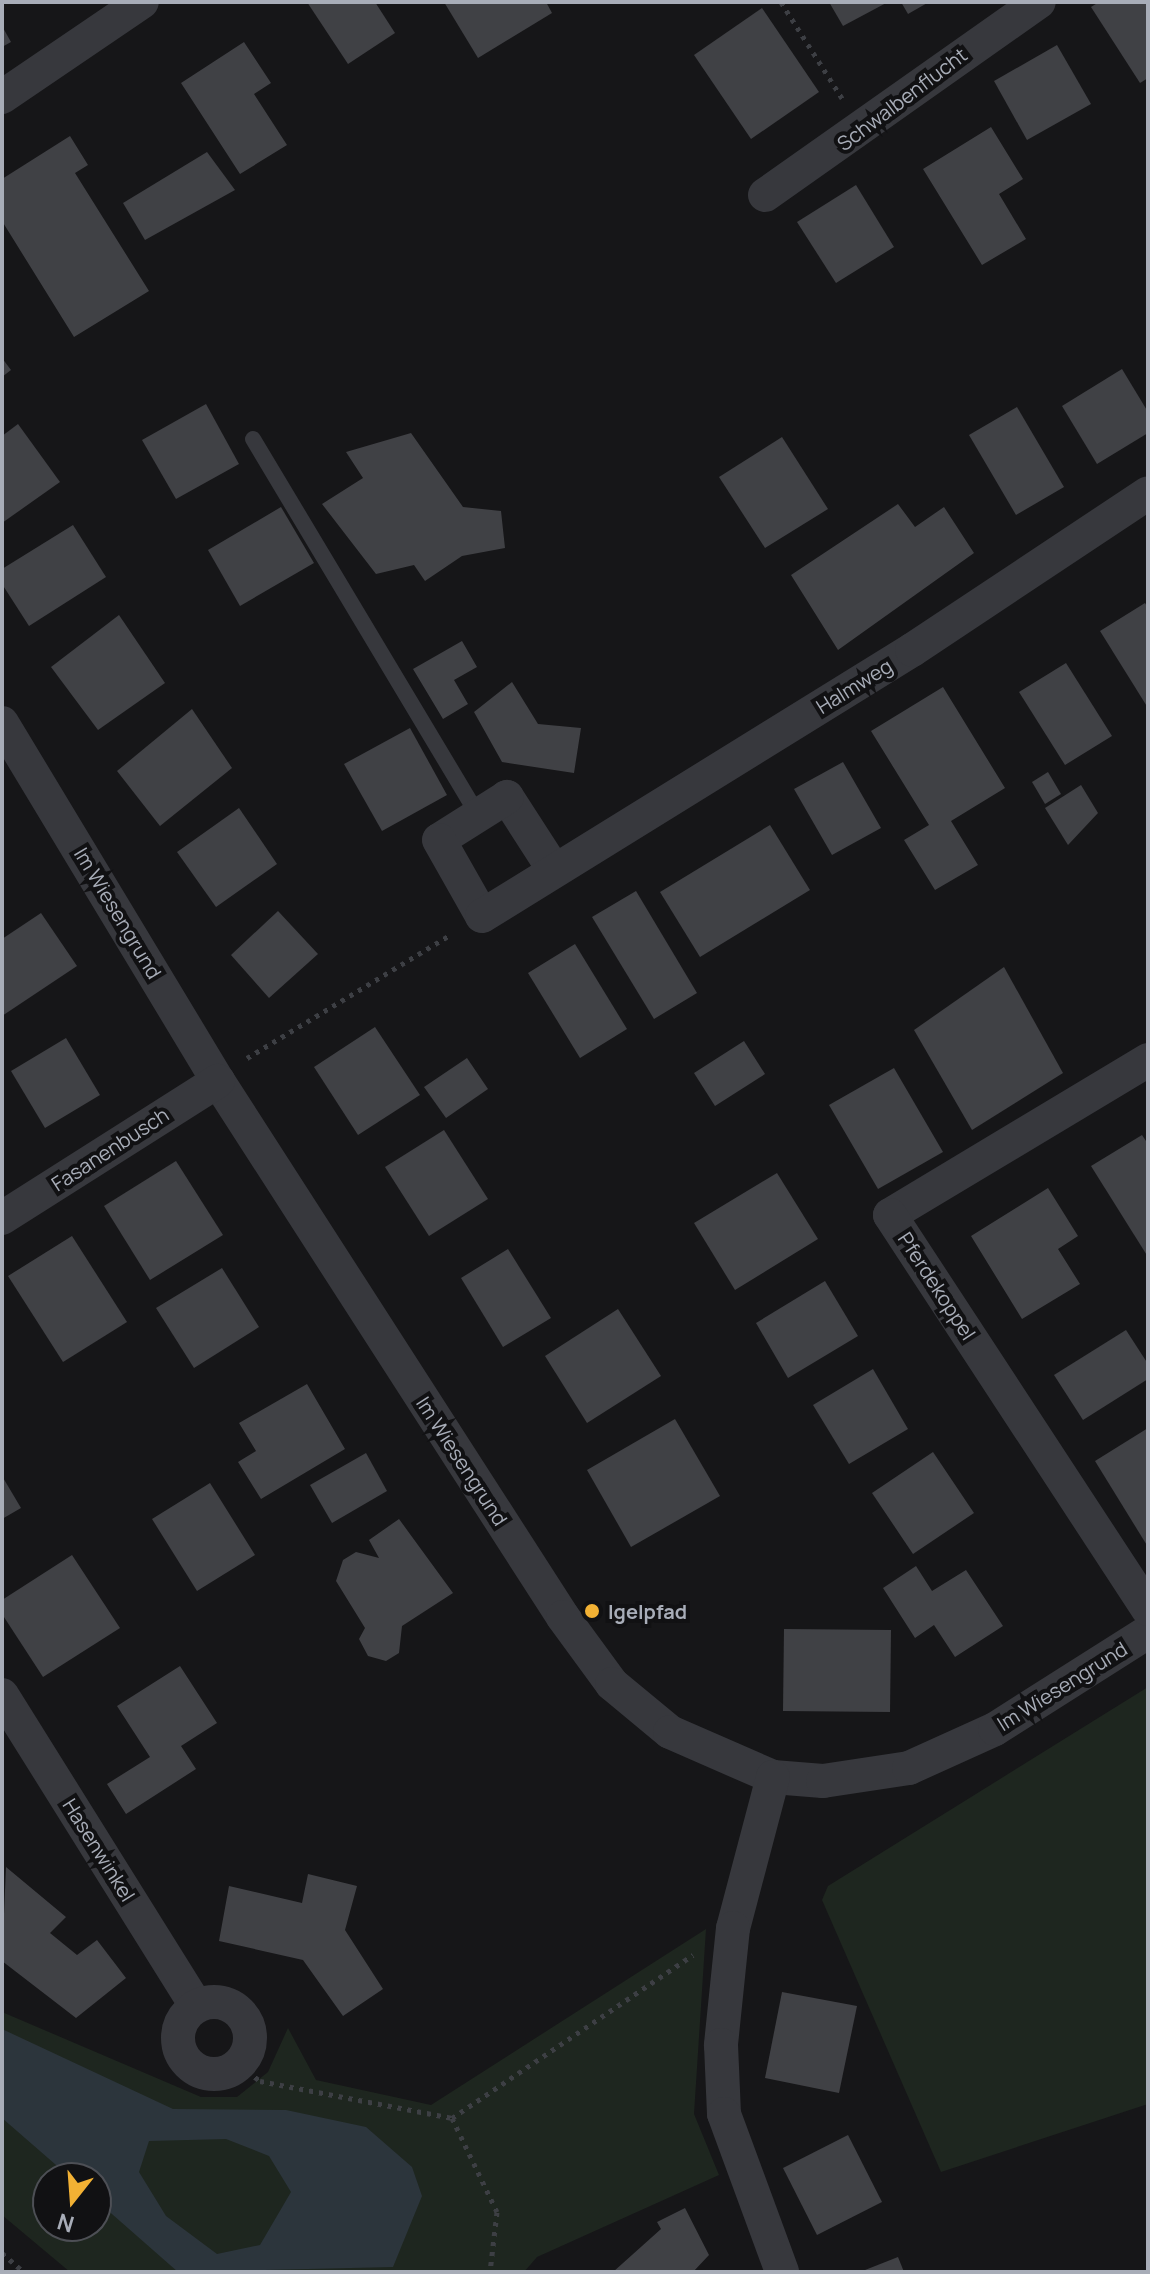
<!DOCTYPE html>
<html>
<head>
<meta charset="utf-8">
<style>
	body { margin:0 }
	#map { position:relative; width:1150px; height:2274px; overflow:hidden; background:#161618; font-family:Manrope,sans-serif }
	div>[style] { position:absolute }
	.green>* { inset:0; background:#1e261f }
	.water>* { inset:0; background:#2c353c }
	.building>* { inset:0; background:#404145 }
	.path>* { height:5px; margin-top:-2.5px; transform-origin:0; background:repeating-linear-gradient(90deg,#3d3f44 0 4px,transparent 0 10px) }
	.service>* { height:16px; margin:-8px; padding:0 8px; transform-origin:8px; border-radius:8px; background:#37383d }
	.minor>* { height:34px; margin:-17px; padding:0 17px; transform-origin:17px; border-radius:17px; background:#37383d }
	.minor>.ring { margin:-17px; padding:0; box-sizing:content-box; background:none; border:34px solid #37383d; border-radius:50% }
	.dots>* { width:22px; height:22px; translate:-50% -50%; box-sizing:border-box; border:4px solid #111113; border-radius:50% }
	span { translate:-50% -50%; white-space:nowrap; text-align:center; line-height:1.15; -webkit-text-stroke:8px #111113; paint-order:stroke }
	.street-label { font-size:20px; color:#a8adb8 }
	.poi-label { font-size:20px; color:#a8adb8; font-weight:700 }
	.left { translate:0 -50%; text-align:left }
	.frame { position:absolute; inset:0; border:4px solid #a8adb8; pointer-events:none }
	.north { position:absolute; left:32px; top:2162px; width:80px; height:80px; box-sizing:border-box; background:#111113; border:2px solid #4d4f55; border-radius:50%; rotate:197deg; font-size:22px; font-weight:700; line-height:32px; text-align:center; color:#a8adb8 }
	.north::after { content:''; display:block; margin:auto; width:28px; height:36px; background:#f2b134; clip-path:polygon(50% 0,100% 100%,50% 72%,0 100%) }
</style>
</head>
<body>
<div id="map">
	<div class="green">
		<i style="clip-path:polygon(1148px 1687px,1148px 2104px,941px 2172px,822px 1900px,828px 1886px)"></i>
		<i style="clip-path:polygon(evenodd,706px 1929px,694px 2114px,719px 2175px,537px 2257px,524px 2272px,70px 2272px,2px 2215px,2px 2012px,201px 2097px,237px 2097px,268px 2072px,288px 2028px,316px 2080px,431px 2105px,706px 1929px,48px 2178px,96px 2178px,96px 2226px,48px 2226px,48px 2178px)"></i>
	</div>
	<div class="water">
		<i style="clip-path:polygon(evenodd,2px 2029px,173px 2109px,286px 2110px,366px 2127px,412px 2167px,422px 2196px,393px 2267px,178px 2272px,96px 2200px,96px 2178px,71px 2178px,2px 2118px,2px 2029px,226px 2139px,269px 2156px,291px 2192px,260px 2245px,217px 2254px,166px 2216px,139px 2172px,149px 2141px,226px 2139px)"></i>
	</div>
	<div class="building">
		<i style="clip-path:polygon(307px 2px,375px 2px,395px 33px,348px 64px)"></i>
		<i style="clip-path:polygon(444px 2px,546px 2px,552px 13px,478px 58px)"></i>
		<i style="clip-path:polygon(829px 2px,888px 2px,843px 26px)"></i>
		<i style="clip-path:polygon(901px 2px,929px 2px,908px 14px)"></i>
		<i style="clip-path:polygon(1099px 2px,1148px 2px,1148px 78px,1140px 83px,1091px 7px)"></i>
		<i style="clip-path:polygon(762px 8px,819px 92px,751px 139px,694px 55px)"></i>
		<i style="clip-path:polygon(2px 26px,11px 42px,2px 47px)"></i>
		<i style="clip-path:polygon(244px 42px,271px 83px,254px 94px,287px 145px,240px 174px,181px 83px)"></i>
		<i style="clip-path:polygon(1057px 45px,1091px 104px,1027px 140px,994px 81px)"></i>
		<i style="clip-path:polygon(991px 127px,1023px 179px,999px 194px,1026px 239px,982px 265px,923px 169px)"></i>
		<i style="clip-path:polygon(70px 136px,88px 165px,75px 173px,149px 291px,74px 337px,2px 221px,2px 179px)"></i>
		<i style="clip-path:polygon(207px 152px,235px 190px,145px 240px,123px 203px)"></i>
		<i style="clip-path:polygon(856px 185px,894px 247px,836px 283px,797px 222px)"></i>
		<i style="clip-path:polygon(2px 358px,11px 370px,2px 377px)"></i>
		<i style="clip-path:polygon(1122px 369px,1148px 412px,1148px 433px,1097px 464px,1062px 406px)"></i>
		<i style="clip-path:polygon(206px 404px,239px 464px,176px 499px,142px 440px)"></i>
		<i style="clip-path:polygon(1017px 407px,1064px 487px,1016px 515px,969px 435px)"></i>
		<i style="clip-path:polygon(18px 424px,60px 482px,2px 523px,2px 436px)"></i>
		<i style="clip-path:polygon(411px 433px,463px 507px,501px 511px,505px 548px,462px 556px,425px 581px,414px 565px,376px 574px,322px 504px,363px 478px,346px 452px)"></i>
		<i style="clip-path:polygon(782px 437px,828px 509px,765px 548px,719px 477px)"></i>
		<i style="clip-path:polygon(898px 504px,915px 527px,944px 507px,974px 553px,838px 650px,791px 575px)"></i>
		<i style="clip-path:polygon(281px 507px,314px 563px,240px 606px,208px 550px)"></i>
		<i style="clip-path:polygon(73px 525px,106px 577px,29px 626px,2px 584px,2px 569px)"></i>
		<i style="clip-path:polygon(1145px 603px,1148px 608px,1148px 708px,1100px 631px)"></i>
		<i style="clip-path:polygon(119px 615px,165px 683px,98px 730px,51px 667px)"></i>
		<i style="clip-path:polygon(462px 641px,477px 667px,454px 680px,468px 704px,443px 719px,413px 669px)"></i>
		<i style="clip-path:polygon(1066px 663px,1112px 736px,1065px 765px,1019px 692px)"></i>
		<i style="clip-path:polygon(512px 682px,538px 724px,581px 728px,574px 773px,502px 762px,474px 712px)"></i>
		<i style="clip-path:polygon(943px 687px,1005px 788px,951px 821px,978px 865px,935px 890px,904px 840px,929px 825px,871px 731px)"></i>
		<i style="clip-path:polygon(192px 709px,232px 768px,160px 826px,117px 771px)"></i>
		<i style="clip-path:polygon(410px 728px,447px 795px,382px 831px,344px 764px)"></i>
		<i style="clip-path:polygon(843px 762px,881px 828px,832px 855px,794px 789px)"></i>
		<i style="clip-path:polygon(1048px 772px,1061px 794px,1045px 804px,1032px 782px)"></i>
		<i style="clip-path:polygon(1081px 785px,1098px 813px,1068px 845px,1045px 808px)"></i>
		<i style="clip-path:polygon(239px 808px,277px 864px,216px 907px,177px 852px)"></i>
		<i style="clip-path:polygon(770px 825px,810px 890px,700px 957px,660px 892px)"></i>
		<i style="clip-path:polygon(636px 891px,697px 993px,654px 1019px,592px 917px)"></i>
		<i style="clip-path:polygon(278px 911px,318px 954px,269px 998px,231px 955px)"></i>
		<i style="clip-path:polygon(41px 913px,77px 966px,2px 1016px,2px 939px)"></i>
		<i style="clip-path:polygon(575px 944px,627px 1029px,580px 1058px,528px 973px)"></i>
		<i style="clip-path:polygon(1004px 967px,1063px 1073px,972px 1130px,914px 1030px)"></i>
		<i style="clip-path:polygon(375px 1027px,420px 1095px,358px 1135px,314px 1067px)"></i>
		<i style="clip-path:polygon(66px 1038px,100px 1095px,45px 1128px,11px 1071px)"></i>
		<i style="clip-path:polygon(744px 1041px,765px 1074px,715px 1106px,694px 1073px)"></i>
		<i style="clip-path:polygon(467px 1058px,488px 1089px,446px 1118px,424px 1087px)"></i>
		<i style="clip-path:polygon(894px 1068px,943px 1152px,878px 1189px,829px 1105px)"></i>
		<i style="clip-path:polygon(444px 1130px,488px 1199px,429px 1236px,385px 1167px)"></i>
		<i style="clip-path:polygon(1142px 1135px,1148px 1144px,1148px 1257px,1091px 1166px)"></i>
		<i style="clip-path:polygon(176px 1161px,223px 1235px,150px 1280px,104px 1206px)"></i>
		<i style="clip-path:polygon(777px 1173px,818px 1239px,735px 1290px,694px 1223px)"></i>
		<i style="clip-path:polygon(1048px 1188px,1078px 1236px,1058px 1249px,1080px 1284px,1022px 1319px,971px 1236px)"></i>
		<i style="clip-path:polygon(72px 1236px,127px 1322px,63px 1362px,8px 1276px)"></i>
		<i style="clip-path:polygon(508px 1249px,551px 1318px,503px 1347px,461px 1278px)"></i>
		<i style="clip-path:polygon(222px 1268px,259px 1327px,194px 1368px,156px 1308px)"></i>
		<i style="clip-path:polygon(825px 1281px,858px 1336px,788px 1378px,756px 1323px)"></i>
		<i style="clip-path:polygon(618px 1309px,661px 1376px,587px 1423px,545px 1356px)"></i>
		<i style="clip-path:polygon(1126px 1330px,1148px 1364px,1148px 1379px,1083px 1420px,1054px 1375px)"></i>
		<i style="clip-path:polygon(873px 1369px,908px 1429px,849px 1464px,813px 1405px)"></i>
		<i style="clip-path:polygon(307px 1384px,345px 1449px,261px 1499px,238px 1462px,256px 1451px,239px 1423px)"></i>
		<i style="clip-path:polygon(675px 1419px,720px 1496px,631px 1547px,587px 1470px)"></i>
		<i style="clip-path:polygon(1148px 1428px,1148px 1547px,1095px 1461px)"></i>
		<i style="clip-path:polygon(933px 1452px,974px 1513px,913px 1554px,872px 1493px)"></i>
		<i style="clip-path:polygon(366px 1453px,387px 1491px,332px 1523px,310px 1485px)"></i>
		<i style="clip-path:polygon(2px 1476px,21px 1508px,2px 1519px)"></i>
		<i style="clip-path:polygon(210px 1483px,255px 1555px,197px 1591px,152px 1519px)"></i>
		<i style="clip-path:polygon(399px 1519px,453px 1593px,402px 1626px,399px 1653px,386px 1661px,368px 1656px,359px 1639px,365px 1628px,336px 1581px,343px 1560px,356px 1552px,379px 1558px,369px 1540px)"></i>
		<i style="clip-path:polygon(72px 1555px,120px 1628px,43px 1677px,2px 1614px,2px 1600px)"></i>
		<i style="clip-path:polygon(916px 1566px,932px 1591px,966px 1570px,1003px 1626px,955px 1657px,934px 1625px,915px 1638px,883px 1588px)"></i>
		<i style="clip-path:polygon(784px 1629px,891px 1630px,890px 1712px,783px 1711px)"></i>
		<i style="clip-path:polygon(180px 1666px,217px 1723px,181px 1746px,196px 1769px,126px 1814px,107px 1784px,150px 1757px,117px 1706px)"></i>
		<i style="clip-path:polygon(6px 1867px,66px 1917px,50px 1933px,77px 1955px,97px 1940px,126px 1978px,76px 2018px,2px 1961px)"></i>
		<i style="clip-path:polygon(308px 1874px,357px 1886px,345px 1930px,383px 1989px,343px 2016px,303px 1960px,219px 1941px,229px 1886px,302px 1903px)"></i>
		<i style="clip-path:polygon(782px 1992px,857px 2006px,839px 2093px,765px 2078px)"></i>
		<i style="clip-path:polygon(848px 2135px,882px 2202px,817px 2235px,783px 2168px)"></i>
		<i style="clip-path:polygon(685px 2208px,709px 2255px,693px 2272px,613px 2272px,661px 2229px,657px 2222px)"></i>
		<i style="clip-path:polygon(898px 2257px,904px 2272px,860px 2272px)"></i>
	</div>
	<div class="path">
		<i style="left:781px;top:2px;width:114px;rotate:57.6deg"></i>
		<i style="left:247px;top:1058px;width:237px;rotate:-31.2deg"></i>
		<i style="left:239px;top:2065px;width:26px;rotate:37deg"></i>
		<i style="left:260px;top:2081px;width:196px;rotate:10.9deg"></i>
		<i style="left:452px;top:2118px;width:104px;rotate:64.4deg"></i>
		<i style="left:497px;top:2212px;width:60px;rotate:96.7deg"></i>
		<i style="left:452px;top:2118px;width:291px;rotate:-34.1deg"></i>
		<i style="left:2px;top:2253px;width:29px;rotate:41deg"></i>
	</div>
	<div class="service">
		<i style="left:253px;top:439px;width:438px;rotate:59.1deg"></i>
	</div>
	<div class="minor">
		<i style="left:2px;top:97px;width:169px;rotate:-34.2deg"></i>
		<i style="left:765px;top:195px;width:335px;rotate:-35.2deg"></i>
		<i style="left:2px;top:723px;width:418px;rotate:58.9deg"></i>
		<i style="left:218px;top:1081px;width:637px;rotate:57.23deg"></i>
		<i style="left:563px;top:1617px;width:83px;rotate:53.8deg"></i>
		<i style="left:612px;top:1684px;width:75px;rotate:39.6deg"></i>
		<i style="left:670px;top:1732px;width:112px;rotate:23.6deg"></i>
		<i style="left:773px;top:1777px;width:50px;rotate:4.6deg"></i>
		<i style="left:823px;top:1781px;width:87px;rotate:-8.6deg"></i>
		<i style="left:909px;top:1768px;width:94px;rotate:-24.4deg"></i>
		<i style="left:995px;top:1729px;width:181px;rotate:-32.4deg"></i>
		<i style="left:554px;top:870px;width:87px;rotate:-122.8deg"></i>
		<i style="left:507px;top:797px;width:80px;rotate:147.7deg"></i>
		<i style="left:439px;top:840px;width:87px;rotate:60.5deg"></i>
		<i style="left:482px;top:916px;width:506px;rotate:-31.74deg"></i>
		<i style="left:912px;top:650px;width:283px;rotate:-33.6deg"></i>
		<i style="left:1148px;top:1060px;width:301px;rotate:149deg"></i>
		<i style="left:890px;top:1215px;width:471px;rotate:56.8deg"></i>
		<i style="left:2px;top:1218px;width:256px;rotate:-32.4deg"></i>
		<i style="left:2px;top:1695px;width:366px;rotate:58deg"></i>
		<i style="left:773px;top:1777px;width:156px;rotate:104.8deg"></i>
		<i style="left:733px;top:1928px;width:118px;rotate:95.9deg"></i>
		<i style="left:721px;top:2045px;width:69px;rotate:87.5deg"></i>
		<i style="left:724px;top:2114px;width:168px;rotate:69.8deg"></i>
		<i class="ring" style="left:178px;top:2002px;width:38px;height:38px"></i>
	</div>
	<div class="dots">
		<i style="left:592px;top:1611px;background:#f2b134"></i>
	</div>
	<div class="street-label">
		<span style="left:902px;top:99px;rotate:-37deg">Schwalbenflucht</span>
		<span style="left:854px;top:686px;rotate:-32deg">Halmweg</span>
		<span style="left:118px;top:913px;rotate:59deg">Im Wiesengrund</span>
		<span style="left:110px;top:1149px;rotate:-33deg">Fasanenbusch</span>
		<span style="left:937px;top:1286px;rotate:57deg">Pferdekoppel</span>
		<span style="left:462px;top:1461px;rotate:57deg">Im Wiesengrund</span>
		<span style="left:1062px;top:1686px;rotate:-32deg">Im Wiesengrund</span>
		<span style="left:99px;top:1850px;rotate:58deg">Hasenwinkel</span>
	</div>
	<div class="poi-label">
		<span class="left" style="left:608px;top:1611px">Igelpfad</span>
	</div>
	<div class="frame"></div>
	<div class="north">N</div>
</div>
</body>
</html>
